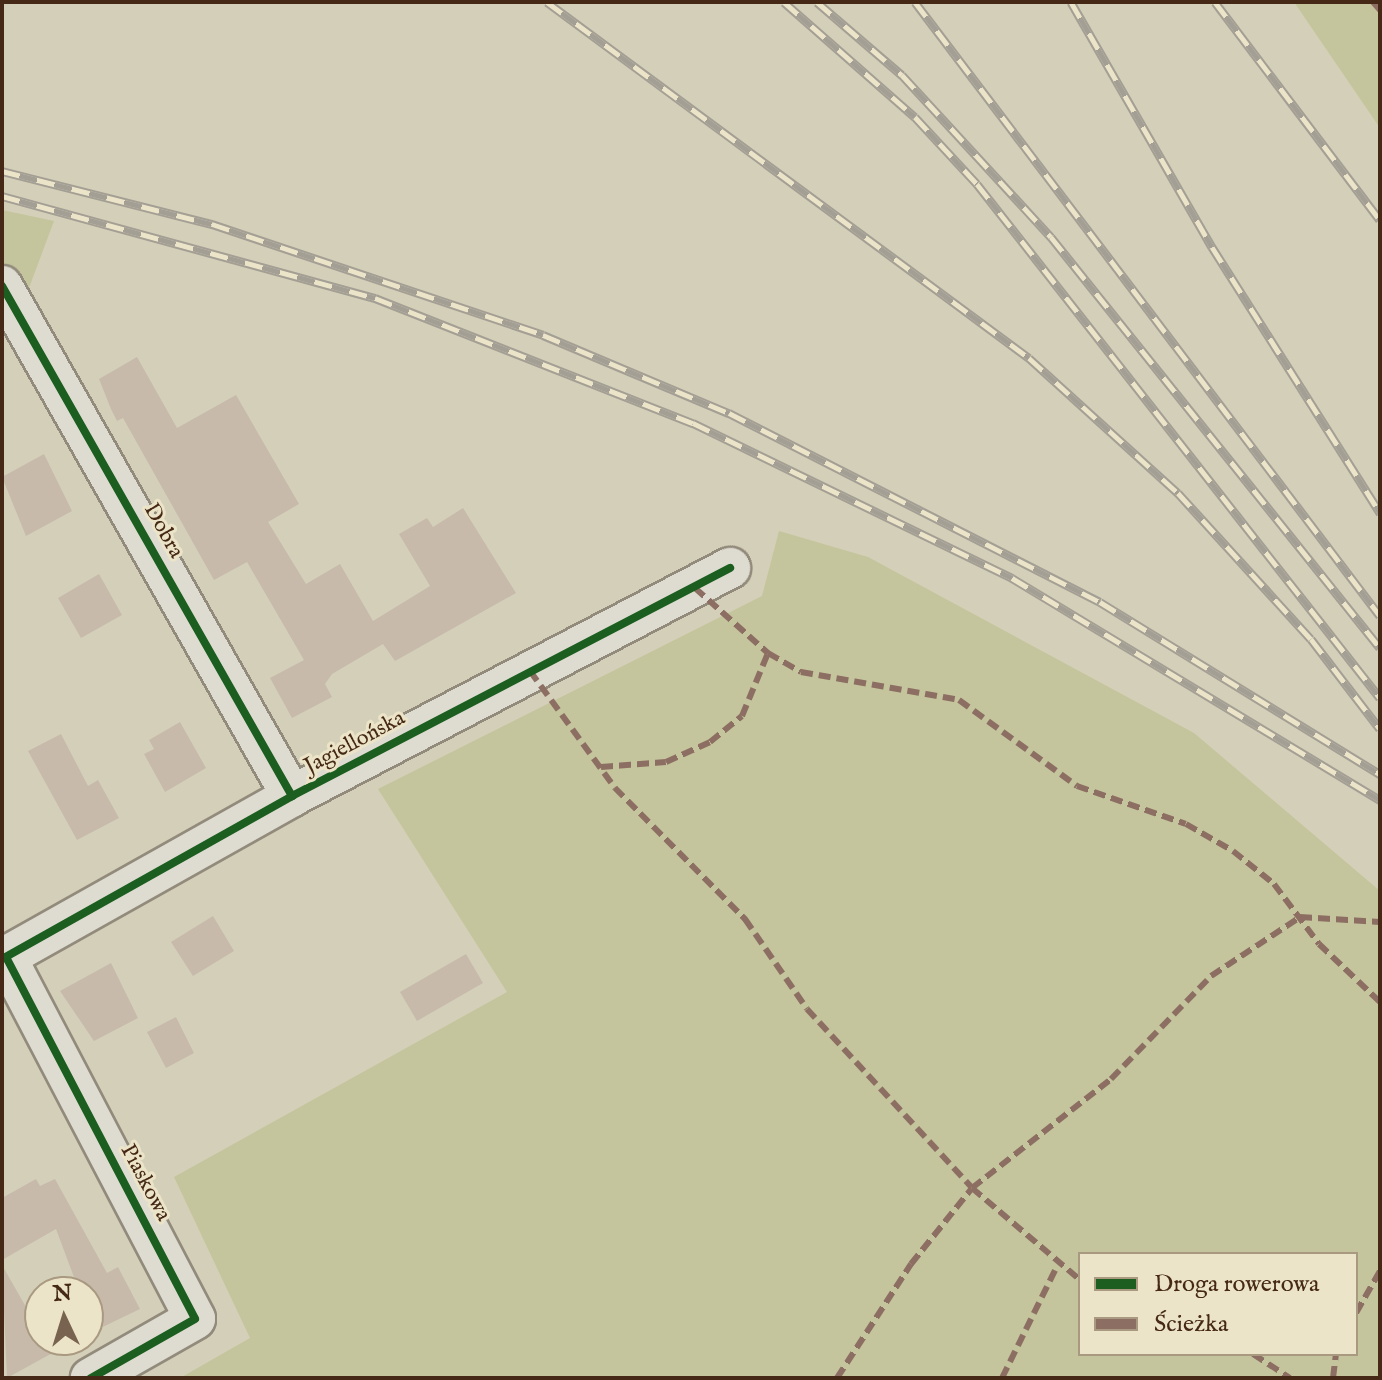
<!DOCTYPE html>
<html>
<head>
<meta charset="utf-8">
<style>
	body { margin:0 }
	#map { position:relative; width:1382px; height:1380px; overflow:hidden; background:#d4cfb8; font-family:"IM FELL English",serif }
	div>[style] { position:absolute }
	.green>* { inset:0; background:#c4c59c }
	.building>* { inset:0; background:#c7baab }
	.roads { filter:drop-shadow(2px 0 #928b7c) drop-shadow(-2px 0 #928b7c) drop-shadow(0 2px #928b7c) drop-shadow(0 -2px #928b7c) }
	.minor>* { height:40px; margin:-20px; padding:0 20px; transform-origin:20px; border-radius:20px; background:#dedcd0 }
	.rail>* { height:9px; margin-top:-4.5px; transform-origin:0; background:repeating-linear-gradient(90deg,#ece4c8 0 18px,#a49f94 0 36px); box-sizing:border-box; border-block:2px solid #a49f94 }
	.quiet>* { height:6px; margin-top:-3px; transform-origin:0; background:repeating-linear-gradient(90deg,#8d6e63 0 12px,transparent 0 18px) }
	.cycleway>* { height:8px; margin:-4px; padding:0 4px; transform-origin:4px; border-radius:4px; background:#1b5e20 }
	span { translate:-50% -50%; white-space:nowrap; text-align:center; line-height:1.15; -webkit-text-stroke:6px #ece4c8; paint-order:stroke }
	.street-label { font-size:22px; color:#452916 }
	.frame { position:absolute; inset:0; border:4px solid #452916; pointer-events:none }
	.legend { position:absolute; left:1078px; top:1252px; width:280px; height:104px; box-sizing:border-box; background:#ece4c8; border:2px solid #a99981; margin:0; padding:10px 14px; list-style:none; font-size:24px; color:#452916 }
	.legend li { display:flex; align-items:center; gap:16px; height:40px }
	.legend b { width:40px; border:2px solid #a99981 }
	.north { position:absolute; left:24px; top:1276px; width:80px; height:80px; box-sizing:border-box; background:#ece4c8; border:2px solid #a99981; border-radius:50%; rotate:356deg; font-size:22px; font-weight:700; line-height:32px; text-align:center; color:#452916 }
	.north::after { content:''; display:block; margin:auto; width:28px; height:36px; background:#77634f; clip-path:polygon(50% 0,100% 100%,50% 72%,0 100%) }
</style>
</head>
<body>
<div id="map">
	<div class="green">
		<i style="clip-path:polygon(1294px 2px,1380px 2px,1380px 128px)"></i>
		<i style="clip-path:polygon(2px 210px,54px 221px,26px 296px,2px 264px)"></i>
		<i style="clip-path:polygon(evenodd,779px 531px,868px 557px,1194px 733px,1380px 891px,1380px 1378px,180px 1378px,250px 1338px,174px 1177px,507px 992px,378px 789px,762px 596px,779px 531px,1080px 1254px,1356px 1254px,1356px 1354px,1080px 1354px,1080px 1254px)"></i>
	</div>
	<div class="building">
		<i style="clip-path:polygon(137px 357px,177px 428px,236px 395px,299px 504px,268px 522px,306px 584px,340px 564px,373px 621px,430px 586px,399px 534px,427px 518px,433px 527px,463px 508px,516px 593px,395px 661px,383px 644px,332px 674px,325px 684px,332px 697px,292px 718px,270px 678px,304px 660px,247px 562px,214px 580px,123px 418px,117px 421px,111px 409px,99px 379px)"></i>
		<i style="clip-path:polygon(44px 454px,72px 511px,26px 536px,2px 477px)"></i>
		<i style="clip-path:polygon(99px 574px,122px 615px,81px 638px,58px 598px)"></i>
		<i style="clip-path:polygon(180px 722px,206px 768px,165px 792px,144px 754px,154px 749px,149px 740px)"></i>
		<i style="clip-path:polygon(61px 734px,88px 786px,98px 780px,119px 818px,77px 840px,28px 751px)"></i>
		<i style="clip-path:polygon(213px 916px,234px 951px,193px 976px,171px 942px)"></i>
		<i style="clip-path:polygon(466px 954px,483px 983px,417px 1021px,400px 992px)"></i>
		<i style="clip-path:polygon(111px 963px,138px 1018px,94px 1041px,60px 991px)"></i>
		<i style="clip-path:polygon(176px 1017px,194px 1053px,166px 1068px,147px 1032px)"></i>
		<i style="clip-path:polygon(36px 1179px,40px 1186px,55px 1179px,107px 1273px,118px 1267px,140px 1309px,88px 1334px,88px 1292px,70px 1292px,78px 1288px,56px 1229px,2px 1260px,2px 1198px)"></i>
		<i style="clip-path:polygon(2px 1265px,30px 1314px,40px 1308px,40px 1340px,76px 1340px,7px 1378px)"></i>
	</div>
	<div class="roads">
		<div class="minor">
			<i style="left:2px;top:286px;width:587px;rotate:60.38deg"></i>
			<i style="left:6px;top:957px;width:408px;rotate:62.4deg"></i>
			<i style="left:195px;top:1319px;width:120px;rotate:150.4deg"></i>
			<i style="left:2px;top:959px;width:333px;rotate:-29.3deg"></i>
			<i style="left:292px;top:796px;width:494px;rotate:-27.5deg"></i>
		</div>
	</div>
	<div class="rail">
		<i style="left:547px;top:2px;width:599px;rotate:36.45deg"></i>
		<i style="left:1029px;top:358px;width:201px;rotate:42.2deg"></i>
		<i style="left:1178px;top:493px;width:197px;rotate:47.7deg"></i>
		<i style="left:1311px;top:639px;width:113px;rotate:52.5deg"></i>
		<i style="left:784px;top:2px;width:174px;rotate:41.3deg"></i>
		<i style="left:915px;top:117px;width:91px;rotate:47.2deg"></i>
		<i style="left:977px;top:184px;width:653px;rotate:51.9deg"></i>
		<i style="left:817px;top:2px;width:112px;rotate:40.7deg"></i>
		<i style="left:902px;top:75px;width:220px;rotate:47.4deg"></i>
		<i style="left:1051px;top:237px;width:526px;rotate:51.32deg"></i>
		<i style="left:915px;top:2px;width:770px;rotate:52.86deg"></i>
		<i style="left:1071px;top:2px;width:283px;rotate:60.1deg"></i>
		<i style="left:1212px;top:247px;width:315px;rotate:57.7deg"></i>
		<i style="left:1215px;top:2px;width:273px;rotate:52.9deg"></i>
		<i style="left:2px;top:171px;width:217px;rotate:14.2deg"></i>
		<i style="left:212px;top:224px;width:349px;rotate:18.5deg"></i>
		<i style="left:543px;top:335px;width:202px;rotate:22.8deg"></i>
		<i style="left:729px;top:413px;width:416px;rotate:27deg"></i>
		<i style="left:1100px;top:602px;width:329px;rotate:31.6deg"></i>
		<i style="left:2px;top:196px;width:387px;rotate:15.3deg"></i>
		<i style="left:375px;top:298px;width:342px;rotate:21.5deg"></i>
		<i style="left:693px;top:423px;width:355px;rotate:25.9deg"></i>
		<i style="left:1012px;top:578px;width:430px;rotate:31.1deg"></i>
	</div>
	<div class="quiet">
		<i style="left:1373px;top:2px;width:11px;rotate:49deg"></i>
		<i style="left:695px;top:588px;width:98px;rotate:41.7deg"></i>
		<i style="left:768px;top:653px;width:38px;rotate:30deg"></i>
		<i style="left:801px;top:672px;width:160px;rotate:10deg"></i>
		<i style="left:959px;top:700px;width:146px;rotate:36.1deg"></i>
		<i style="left:1077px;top:786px;width:115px;rotate:19.2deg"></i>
		<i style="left:1186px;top:824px;width:54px;rotate:29.9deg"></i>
		<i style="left:1233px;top:851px;width:53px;rotate:38.8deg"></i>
		<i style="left:1274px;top:884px;width:75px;rotate:53.1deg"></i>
		<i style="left:1319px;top:944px;width:84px;rotate:43.6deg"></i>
		<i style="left:530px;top:671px;width:145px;rotate:54deg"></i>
		<i style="left:615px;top:788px;width:185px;rotate:45.2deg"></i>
		<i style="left:745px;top:919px;width:109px;rotate:55.4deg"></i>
		<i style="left:807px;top:1009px;width:243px;rotate:47.3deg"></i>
		<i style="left:972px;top:1188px;width:142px;rotate:40.4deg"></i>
		<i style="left:601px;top:767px;width:65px;rotate:-4.4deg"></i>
		<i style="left:666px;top:762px;width:48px;rotate:-24.4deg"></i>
		<i style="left:710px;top:742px;width:41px;rotate:-39.1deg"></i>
		<i style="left:742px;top:716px;width:68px;rotate:-67.6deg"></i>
		<i style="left:1356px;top:1313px;width:48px;rotate:-60.3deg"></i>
		<i style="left:1253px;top:1354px;width:44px;rotate:33deg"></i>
		<i style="left:837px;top:1378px;width:136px;rotate:-57deg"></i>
		<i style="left:911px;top:1264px;width:97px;rotate:-51.2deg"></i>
		<i style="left:972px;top:1188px;width:177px;rotate:-38.1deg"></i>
		<i style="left:1111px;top:1079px;width:144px;rotate:-45.8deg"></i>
		<i style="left:1211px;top:976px;width:107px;rotate:-33.5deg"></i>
		<i style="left:1300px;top:917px;width:80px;rotate:3.6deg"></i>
		<i style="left:1002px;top:1378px;width:125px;rotate:-63.8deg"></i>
		<i style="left:1333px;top:1378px;width:24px;rotate:-83deg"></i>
	</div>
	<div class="cycleway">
		<i style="left:2px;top:286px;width:587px;rotate:60.38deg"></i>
		<i style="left:6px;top:957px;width:408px;rotate:62.4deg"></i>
		<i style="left:195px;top:1319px;width:120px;rotate:150.4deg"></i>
		<i style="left:2px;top:959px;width:333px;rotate:-29.3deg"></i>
		<i style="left:292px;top:796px;width:494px;rotate:-27.5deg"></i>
	</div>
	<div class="street-label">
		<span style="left:163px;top:531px;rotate:61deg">Dobra</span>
		<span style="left:355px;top:743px;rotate:-28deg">Jagiellońska</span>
		<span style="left:145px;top:1183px;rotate:62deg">Piaskowa</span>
	</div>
	<div class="frame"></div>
	<ul class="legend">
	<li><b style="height:10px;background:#1b5e20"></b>Droga rowerowa</li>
	<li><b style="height:10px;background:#8d6e63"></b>Ścieżka</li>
	</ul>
	<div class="north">N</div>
</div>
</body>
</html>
